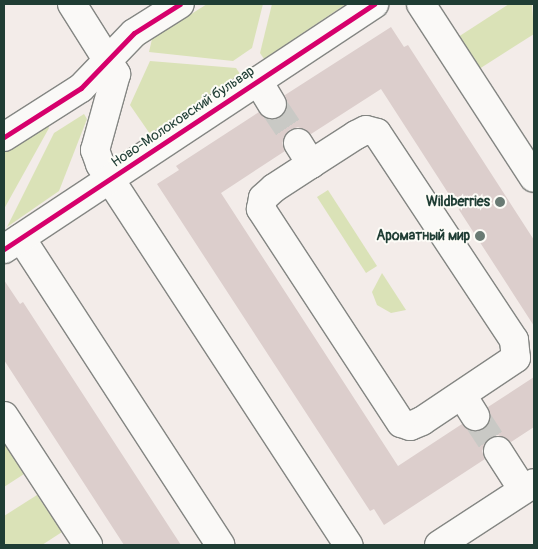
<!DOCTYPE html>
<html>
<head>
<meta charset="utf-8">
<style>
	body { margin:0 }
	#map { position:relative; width:538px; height:549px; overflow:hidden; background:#f3ece9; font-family:Pangolin,sans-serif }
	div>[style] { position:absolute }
	.green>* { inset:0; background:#dae2b7 }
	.building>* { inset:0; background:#dccecc }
	.minor-tunnel>* { height:28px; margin-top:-14px; transform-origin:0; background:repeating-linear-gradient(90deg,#c9c9c5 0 28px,transparent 0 42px) }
	.roads { filter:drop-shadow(1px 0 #848683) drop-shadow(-1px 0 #848683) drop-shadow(0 1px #848683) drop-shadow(0 -1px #848683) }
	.minor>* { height:28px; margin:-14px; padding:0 14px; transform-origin:14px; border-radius:14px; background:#faf9f7 }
	.cycleway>* { height:5px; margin:-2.5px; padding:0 2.5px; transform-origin:2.5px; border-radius:2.5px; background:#d6006c }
	.dots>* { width:14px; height:14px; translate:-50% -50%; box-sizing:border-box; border:2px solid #fdfcf7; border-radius:50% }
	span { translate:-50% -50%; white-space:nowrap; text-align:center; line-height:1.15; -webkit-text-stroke:4px #fdfcf7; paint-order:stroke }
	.street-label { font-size:14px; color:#1f3d34 }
	.poi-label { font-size:14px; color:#1f3d34; font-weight:700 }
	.right { translate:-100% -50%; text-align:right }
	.frame { position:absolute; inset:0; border:5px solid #1f3d34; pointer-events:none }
</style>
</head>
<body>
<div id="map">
	<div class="green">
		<i style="clip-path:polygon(207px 4px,263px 4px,252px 48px,233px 61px,149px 52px,152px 39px)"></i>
		<i style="clip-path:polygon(272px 4px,346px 4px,264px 59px,260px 53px)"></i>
		<i style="clip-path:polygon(509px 4px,532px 4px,534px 34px,476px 71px,455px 39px)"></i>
		<i style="clip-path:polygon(150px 61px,236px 68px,240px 74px,150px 134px,130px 105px)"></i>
		<i style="clip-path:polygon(84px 114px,87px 119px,59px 191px,7px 227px,54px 133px)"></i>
		<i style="clip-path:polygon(47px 123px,49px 128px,4px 209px,4px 150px)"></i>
		<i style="clip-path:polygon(328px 190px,377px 266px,366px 273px,317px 197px)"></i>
		<i style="clip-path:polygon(382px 273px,406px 310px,391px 313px,377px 305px,372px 292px)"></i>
		<i style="clip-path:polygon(4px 443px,24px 474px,4px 487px)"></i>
		<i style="clip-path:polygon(37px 495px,62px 532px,42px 545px,4px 545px,4px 516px)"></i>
	</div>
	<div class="building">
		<i style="clip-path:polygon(391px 27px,404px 47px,408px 45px,534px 240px,534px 326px,381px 89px,311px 134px,298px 127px,289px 130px,282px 143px,285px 151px,221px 193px,398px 466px,462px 424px,475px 432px,484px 429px,491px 416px,488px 407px,534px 377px,534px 427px,511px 442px,498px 435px,489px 438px,482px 451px,485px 459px,384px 525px,374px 509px,370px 511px,157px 184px,179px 170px,176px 166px,259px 112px,272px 120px,280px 117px,288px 104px,285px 95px)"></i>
		<i style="clip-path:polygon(4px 280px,20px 304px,23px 302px,181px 545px,124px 545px,4px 360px)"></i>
	</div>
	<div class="minor-tunnel">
		<i style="left:272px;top:104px;width:47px;rotate:56.3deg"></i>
		<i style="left:475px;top:416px;width:42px;rotate:56.7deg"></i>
	</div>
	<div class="roads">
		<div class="minor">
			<i style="left:72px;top:4px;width:83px;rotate:57.8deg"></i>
			<i style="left:116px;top:74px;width:79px;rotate:105.4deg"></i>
			<i style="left:95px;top:150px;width:15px;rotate:70deg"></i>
			<i style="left:100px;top:164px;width:455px;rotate:56.9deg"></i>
			<i style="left:421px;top:4px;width:207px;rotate:57deg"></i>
			<i style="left:258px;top:81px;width:27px;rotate:59deg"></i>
			<i style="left:4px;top:137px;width:91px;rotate:-32.5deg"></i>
			<i style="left:81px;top:88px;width:76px;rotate:-46.1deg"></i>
			<i style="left:134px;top:33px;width:54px;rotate:-32.2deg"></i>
			<i style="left:298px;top:143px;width:25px;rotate:58deg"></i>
			<i style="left:311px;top:164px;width:54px;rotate:-32.8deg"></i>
			<i style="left:356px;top:135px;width:11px;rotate:-27deg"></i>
			<i style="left:366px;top:130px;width:11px;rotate:15deg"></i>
			<i style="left:377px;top:133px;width:248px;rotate:56.5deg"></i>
			<i style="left:514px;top:340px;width:18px;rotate:84deg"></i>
			<i style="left:516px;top:358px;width:113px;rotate:146.2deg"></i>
			<i style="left:422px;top:421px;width:13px;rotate:157deg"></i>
			<i style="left:410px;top:426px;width:9px;rotate:-162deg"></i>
			<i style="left:401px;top:423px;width:256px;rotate:-123.2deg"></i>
			<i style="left:261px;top:209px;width:11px;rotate:-80deg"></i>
			<i style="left:263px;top:198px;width:15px;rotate:-42deg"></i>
			<i style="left:274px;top:188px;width:44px;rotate:-33deg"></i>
			<i style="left:21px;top:238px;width:366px;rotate:57deg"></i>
			<i style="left:4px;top:249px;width:444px;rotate:-33.5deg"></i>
			<i style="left:462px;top:395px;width:25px;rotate:58deg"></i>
			<i style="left:4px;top:416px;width:154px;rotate:56.9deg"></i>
			<i style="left:498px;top:451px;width:46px;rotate:57.3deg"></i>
			<i style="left:439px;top:545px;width:113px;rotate:-33.1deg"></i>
		</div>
	</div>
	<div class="cycleway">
		<i style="left:4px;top:137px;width:91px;rotate:-32.5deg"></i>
		<i style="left:81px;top:88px;width:76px;rotate:-46.1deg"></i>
		<i style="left:134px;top:33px;width:54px;rotate:-32.2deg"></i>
		<i style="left:4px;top:249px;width:444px;rotate:-33.5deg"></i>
	</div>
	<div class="dots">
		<i style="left:500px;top:202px;background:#697a73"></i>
		<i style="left:480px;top:236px;background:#697a73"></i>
	</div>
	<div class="street-label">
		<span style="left:183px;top:117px;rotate:-34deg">Ново-Молоковский бульвар</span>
	</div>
	<div class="poi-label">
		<span class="right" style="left:490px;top:202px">Wildberries</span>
		<span class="right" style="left:470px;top:236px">Ароматный мир</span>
	</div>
	<div class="frame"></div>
</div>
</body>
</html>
